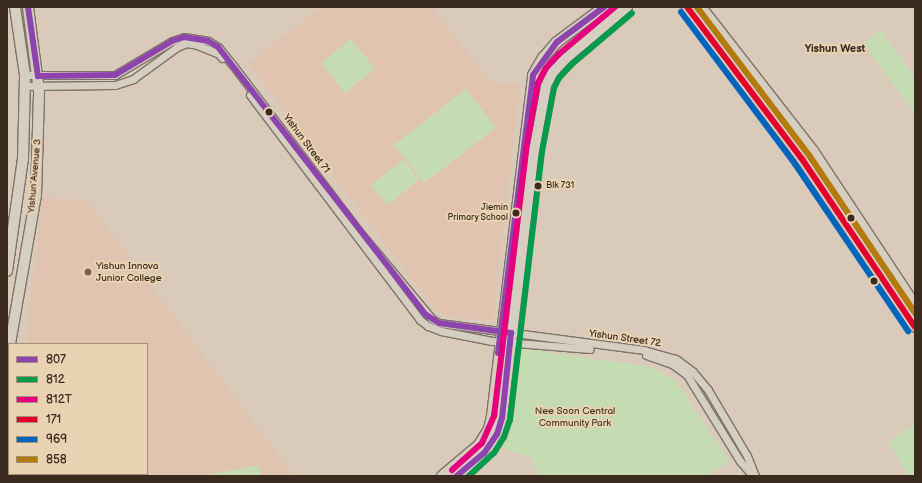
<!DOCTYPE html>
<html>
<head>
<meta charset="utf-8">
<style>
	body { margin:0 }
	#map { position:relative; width:922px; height:483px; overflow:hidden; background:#dacaba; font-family:"Balsamiq Sans",sans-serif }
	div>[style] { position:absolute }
	.built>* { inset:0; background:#e0c4af }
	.green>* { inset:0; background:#c5dcb2 }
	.roads { filter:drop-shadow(1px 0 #7e7369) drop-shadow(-1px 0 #7e7369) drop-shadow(0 1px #7e7369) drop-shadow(0 -1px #7e7369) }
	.street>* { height:7px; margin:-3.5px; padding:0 3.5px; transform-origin:3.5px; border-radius:3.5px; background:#d7cec2 }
	.secondary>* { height:10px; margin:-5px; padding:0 5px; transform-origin:5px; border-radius:5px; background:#d7cec2 }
	.bus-1>* { height:6px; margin:-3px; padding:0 3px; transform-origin:3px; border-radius:3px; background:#8e44ad }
	.bus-2>* { height:6px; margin:-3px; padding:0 3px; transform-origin:3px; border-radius:3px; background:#069a4c }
	.bus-3>* { height:6px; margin:-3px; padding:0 3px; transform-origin:3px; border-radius:3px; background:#e5007d }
	.bus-4>* { height:6px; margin:-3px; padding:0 3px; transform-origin:3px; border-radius:3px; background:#e4002b }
	.bus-5>* { height:6px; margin:-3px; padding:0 3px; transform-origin:3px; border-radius:3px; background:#0065bd }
	.bus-6>* { height:6px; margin:-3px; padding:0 3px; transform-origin:3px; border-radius:3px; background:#b57b0a }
	.dots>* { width:11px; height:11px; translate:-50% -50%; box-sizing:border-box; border:2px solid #e9d3b2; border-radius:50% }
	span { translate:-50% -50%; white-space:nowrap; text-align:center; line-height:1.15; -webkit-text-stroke:4px #e9d3b2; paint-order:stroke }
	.bus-label { font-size:9px; color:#3b2a1e }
	.left { translate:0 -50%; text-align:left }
	.right { translate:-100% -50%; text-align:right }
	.street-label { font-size:10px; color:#3b2a1e }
	.poi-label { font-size:10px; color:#3b2a1e }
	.park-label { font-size:10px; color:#473d2c }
	.neighbourhood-label { font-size:11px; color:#3b2a1e; font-weight:700 }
	.frame { position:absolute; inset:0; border:8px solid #3b2a1e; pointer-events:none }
	.legend { position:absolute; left:8px; top:343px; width:140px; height:132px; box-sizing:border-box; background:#e9d3b2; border:1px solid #a38f77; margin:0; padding:5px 7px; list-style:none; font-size:12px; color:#3b2a1e }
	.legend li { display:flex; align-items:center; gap:8px; height:20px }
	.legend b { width:20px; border:1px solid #a38f77 }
</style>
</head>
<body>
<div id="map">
	<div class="built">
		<i style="clip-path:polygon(323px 7px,431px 7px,490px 81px,520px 85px,493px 320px,452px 318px,436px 311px,249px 63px)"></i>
		<i style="clip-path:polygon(42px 198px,87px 201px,294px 476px,12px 476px,147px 474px,147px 344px,26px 344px)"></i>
	</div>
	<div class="green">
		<i style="clip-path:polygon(881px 30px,915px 78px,915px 114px,863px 43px)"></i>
		<i style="clip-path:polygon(351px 39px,375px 69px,345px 93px,321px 63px)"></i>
		<i style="clip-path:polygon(466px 89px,496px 128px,424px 183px,394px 145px)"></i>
		<i style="clip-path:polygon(403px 160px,419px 180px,387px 205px,371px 185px)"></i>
		<i style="clip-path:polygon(524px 349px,651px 367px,677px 382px,730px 462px,706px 476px,541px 476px,530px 457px,503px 448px,514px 423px,516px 356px)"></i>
		<i style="clip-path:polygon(915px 424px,915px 476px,909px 476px,888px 442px)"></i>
		<i style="clip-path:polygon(258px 465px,261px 476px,203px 476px)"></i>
	</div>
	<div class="roads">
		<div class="street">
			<i style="left:25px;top:75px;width:90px"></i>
			<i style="left:115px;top:75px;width:66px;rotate:-30.8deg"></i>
			<i style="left:172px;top:41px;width:13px;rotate:-18deg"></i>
			<i style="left:184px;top:37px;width:24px;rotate:9deg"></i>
			<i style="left:208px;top:41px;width:12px;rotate:31deg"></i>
			<i style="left:218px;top:47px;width:22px;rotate:51deg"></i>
			<i style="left:232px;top:64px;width:215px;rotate:52.8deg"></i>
			<i style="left:362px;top:235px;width:109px;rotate:50.2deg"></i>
			<i style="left:432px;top:319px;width:8px;rotate:30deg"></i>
			<i style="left:439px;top:323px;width:207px;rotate:7.5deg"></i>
			<i style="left:644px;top:350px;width:33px;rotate:16deg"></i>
			<i style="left:676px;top:359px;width:21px;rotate:37deg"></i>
			<i style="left:693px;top:372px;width:23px;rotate:50deg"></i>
			<i style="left:708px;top:390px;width:77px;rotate:59.4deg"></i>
			<i style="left:747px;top:456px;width:22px;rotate:68deg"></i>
			<i style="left:25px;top:86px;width:90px;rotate:-0.6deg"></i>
			<i style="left:115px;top:85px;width:19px;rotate:-18deg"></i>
			<i style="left:133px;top:79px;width:54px;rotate:-36deg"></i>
			<i style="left:177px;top:47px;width:10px;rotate:-24deg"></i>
			<i style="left:186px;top:43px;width:11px;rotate:10deg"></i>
			<i style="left:197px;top:45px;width:24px;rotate:22deg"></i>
			<i style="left:219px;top:54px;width:5px;rotate:53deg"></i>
			<i style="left:250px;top:95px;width:282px;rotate:52.9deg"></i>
			<i style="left:420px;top:320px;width:10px;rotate:37deg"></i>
			<i style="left:428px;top:326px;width:14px;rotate:21deg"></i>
			<i style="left:441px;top:331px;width:52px;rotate:11.1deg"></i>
			<i style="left:492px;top:341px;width:98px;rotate:4.7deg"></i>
			<i style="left:646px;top:355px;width:28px;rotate:19deg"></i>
			<i style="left:672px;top:364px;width:19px;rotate:36deg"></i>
			<i style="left:687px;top:375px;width:101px;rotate:58.4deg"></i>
			<i style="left:740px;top:461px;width:20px;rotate:49deg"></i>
		</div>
		<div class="secondary">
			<i style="left:687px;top:7px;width:191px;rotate:52.9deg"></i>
			<i style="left:802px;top:159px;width:202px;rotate:56.1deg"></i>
			<i style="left:701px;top:7px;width:182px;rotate:52.1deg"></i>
			<i style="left:813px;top:151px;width:185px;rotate:56.5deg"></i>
			<i style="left:7px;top:271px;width:113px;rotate:-81.9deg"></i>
			<i style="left:23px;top:159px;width:84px;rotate:-88.6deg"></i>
			<i style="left:25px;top:75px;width:69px;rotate:-98.4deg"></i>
			<i style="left:10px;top:344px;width:151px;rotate:-80.1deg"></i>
			<i style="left:36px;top:195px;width:104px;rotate:-88.3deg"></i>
			<i style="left:39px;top:91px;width:85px;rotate:-97.5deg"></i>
			<i style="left:7px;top:359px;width:12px;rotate:-81deg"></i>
			<i style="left:442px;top:476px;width:48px;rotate:-40deg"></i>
			<i style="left:479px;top:445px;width:19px;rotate:-58deg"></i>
			<i style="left:489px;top:429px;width:13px;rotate:-77deg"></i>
			<i style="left:492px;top:416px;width:343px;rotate:-83.1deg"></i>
			<i style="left:533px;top:75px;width:20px;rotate:-60deg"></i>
			<i style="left:543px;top:58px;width:21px;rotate:-49deg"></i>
			<i style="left:557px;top:42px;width:59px;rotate:-36.7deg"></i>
			<i style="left:457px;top:476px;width:42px;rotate:-42.1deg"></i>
			<i style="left:488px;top:448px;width:17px;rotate:-57deg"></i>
			<i style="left:497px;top:434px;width:17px;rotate:-73deg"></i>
			<i style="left:502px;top:418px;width:269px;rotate:-83.2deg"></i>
			<i style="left:534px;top:151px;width:66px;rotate:-79.5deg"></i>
			<i style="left:546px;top:86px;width:14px;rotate:-65deg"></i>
			<i style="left:552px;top:73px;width:19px;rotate:-47deg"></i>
			<i style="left:565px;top:59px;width:81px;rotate:-40deg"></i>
		</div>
	</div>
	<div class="bus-1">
		<i style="left:28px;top:7px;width:70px;rotate:81.8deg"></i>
		<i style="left:38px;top:76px;width:77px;rotate:-0.7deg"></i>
		<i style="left:115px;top:75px;width:66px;rotate:-30.8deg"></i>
		<i style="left:172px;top:41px;width:13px;rotate:-18deg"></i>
		<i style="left:184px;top:37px;width:24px;rotate:9deg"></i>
		<i style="left:208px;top:41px;width:12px;rotate:31deg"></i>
		<i style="left:218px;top:47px;width:338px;rotate:52.2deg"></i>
		<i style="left:425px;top:314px;width:17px;rotate:33deg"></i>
		<i style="left:439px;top:323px;width:73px;rotate:7.9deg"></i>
		<i style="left:511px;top:333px;width:85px;rotate:96deg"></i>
		<i style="left:502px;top:418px;width:17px;rotate:107deg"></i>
		<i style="left:497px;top:434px;width:23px;rotate:124deg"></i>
		<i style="left:484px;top:453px;width:35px;rotate:140deg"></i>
		<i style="left:498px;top:353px;width:280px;rotate:-82.8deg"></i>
		<i style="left:533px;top:75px;width:41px;rotate:-54deg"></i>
		<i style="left:557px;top:42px;width:59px;rotate:-36.7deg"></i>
	</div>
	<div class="bus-2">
		<i style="left:469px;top:476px;width:34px;rotate:-43deg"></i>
		<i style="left:494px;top:453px;width:19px;rotate:-58deg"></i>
		<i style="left:504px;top:437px;width:18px;rotate:-71deg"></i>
		<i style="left:510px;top:420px;width:270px;rotate:-83.2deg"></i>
		<i style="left:542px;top:152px;width:65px;rotate:-79.4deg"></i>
		<i style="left:554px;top:88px;width:11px;rotate:-63deg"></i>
		<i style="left:559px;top:78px;width:18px;rotate:-47deg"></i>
		<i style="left:571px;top:65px;width:80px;rotate:-40.4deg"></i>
	</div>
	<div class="bus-3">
		<i style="left:452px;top:470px;width:40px;rotate:-42deg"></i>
		<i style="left:482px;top:443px;width:30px;rotate:-66deg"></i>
		<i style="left:494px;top:416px;width:268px;rotate:-83.1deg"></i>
		<i style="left:526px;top:150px;width:68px;rotate:-79.8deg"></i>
		<i style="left:538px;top:83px;width:17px;rotate:-62deg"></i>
		<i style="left:546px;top:68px;width:19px;rotate:-47deg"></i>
		<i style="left:559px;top:54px;width:73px;rotate:-40deg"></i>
	</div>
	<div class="bus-4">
		<i style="left:687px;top:7px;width:191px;rotate:52.9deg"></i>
		<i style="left:802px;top:159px;width:202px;rotate:56.1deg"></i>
	</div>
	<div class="bus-5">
		<i style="left:681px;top:12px;width:190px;rotate:53.1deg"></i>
		<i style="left:795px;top:164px;width:202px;rotate:55.9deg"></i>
	</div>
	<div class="bus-6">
		<i style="left:697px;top:7px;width:186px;rotate:52.9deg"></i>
		<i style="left:809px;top:155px;width:190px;rotate:56.1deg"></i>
	</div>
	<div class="dots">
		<i style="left:269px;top:112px;background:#3b2a1e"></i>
		<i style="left:538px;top:186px;background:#3b2a1e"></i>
		<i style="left:516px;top:213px;background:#3b2a1e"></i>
		<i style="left:851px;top:218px;background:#3b2a1e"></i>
		<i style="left:88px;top:272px;background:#736255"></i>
		<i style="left:874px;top:281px;background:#3b2a1e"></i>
	</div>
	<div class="bus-label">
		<span class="left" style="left:546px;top:186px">Blk 731</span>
		<span class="right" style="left:508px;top:213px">Jiemin<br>Primary School</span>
	</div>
	<div class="street-label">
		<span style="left:306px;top:144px;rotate:53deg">Yishun Street 71</span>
		<span style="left:35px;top:176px;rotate:-85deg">Yishun Avenue 3</span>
		<span style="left:625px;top:339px;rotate:8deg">Yishun Street 72</span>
	</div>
	<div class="poi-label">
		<span class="left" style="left:96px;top:272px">Yishun Innova<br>Junior College</span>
	</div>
	<div class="park-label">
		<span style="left:575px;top:417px">Nee Soon Central<br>Community Park</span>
	</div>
	<div class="neighbourhood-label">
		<span style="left:835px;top:49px">Yishun West</span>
	</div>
	<div class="frame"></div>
	<ul class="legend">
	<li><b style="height:5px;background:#8e44ad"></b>807</li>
	<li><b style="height:5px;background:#069a4c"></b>812</li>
	<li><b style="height:5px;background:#e5007d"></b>812T</li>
	<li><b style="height:5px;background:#e4002b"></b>171</li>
	<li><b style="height:5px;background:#0065bd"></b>969</li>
	<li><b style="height:5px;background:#b57b0a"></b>858</li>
	</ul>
</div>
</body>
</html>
